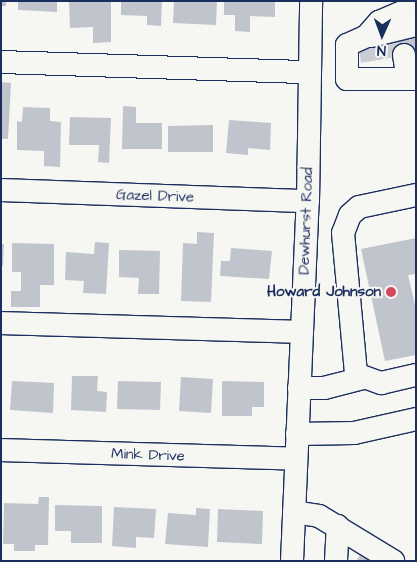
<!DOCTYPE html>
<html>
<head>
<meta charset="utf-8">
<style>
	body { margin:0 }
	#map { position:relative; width:417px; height:562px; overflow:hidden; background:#f6f6f2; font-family:"Architects Daughter",sans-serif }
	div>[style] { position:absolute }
	.building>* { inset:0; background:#c0c4cd }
	.minor-tunnel>* { height:22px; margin-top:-11px; transform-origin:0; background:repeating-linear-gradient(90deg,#caced4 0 22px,transparent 0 33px) }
	.roads { filter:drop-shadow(1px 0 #1b2f5e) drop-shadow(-1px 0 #1b2f5e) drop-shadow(0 1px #1b2f5e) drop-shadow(0 -1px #1b2f5e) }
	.minor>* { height:22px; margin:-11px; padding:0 11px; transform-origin:11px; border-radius:11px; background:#f6f6f2 }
	.dots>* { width:14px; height:14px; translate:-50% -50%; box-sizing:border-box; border:2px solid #f6f6f2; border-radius:50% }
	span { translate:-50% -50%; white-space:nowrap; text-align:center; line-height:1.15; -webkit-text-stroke:4px #f6f6f2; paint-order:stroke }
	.street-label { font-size:15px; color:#1b2f5e }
	.poi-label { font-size:15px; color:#1b2f5e; font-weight:700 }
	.right { translate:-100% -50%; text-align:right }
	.frame { position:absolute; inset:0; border:2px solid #1b2f5e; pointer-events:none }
	.north { position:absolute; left:357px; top:10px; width:50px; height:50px; -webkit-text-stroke:4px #f6f6f2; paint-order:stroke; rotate:182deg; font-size:14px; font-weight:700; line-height:20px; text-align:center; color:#1b2f5e }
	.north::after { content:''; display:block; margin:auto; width:18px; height:22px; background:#1b2f5e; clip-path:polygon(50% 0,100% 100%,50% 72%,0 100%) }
</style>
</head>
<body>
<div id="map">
	<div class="building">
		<i style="clip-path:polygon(1px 1px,6px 1px,6px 6px,1px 6px)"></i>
		<i style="clip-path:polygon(18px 1px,57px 1px,57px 12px,18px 10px)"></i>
		<i style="clip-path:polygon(69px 1px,111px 1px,111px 42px,93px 43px,93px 27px,70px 28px)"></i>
		<i style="clip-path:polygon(121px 1px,162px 1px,161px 26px,147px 25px,147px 16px,121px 15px)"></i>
		<i style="clip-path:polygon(174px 1px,217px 1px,216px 25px,173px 23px)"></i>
		<i style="clip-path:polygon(224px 1px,275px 1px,275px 17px,250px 16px,250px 32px,235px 31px,235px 15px,224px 15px)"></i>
		<i style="clip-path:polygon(416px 35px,416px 53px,366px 62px,363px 45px)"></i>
		<i style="clip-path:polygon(1px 82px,11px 83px,8px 139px,1px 139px)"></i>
		<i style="clip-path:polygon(123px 106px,136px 107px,136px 123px,162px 123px,162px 149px,122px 149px)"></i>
		<i style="clip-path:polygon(23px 107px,50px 108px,50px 121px,61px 122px,60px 167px,44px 166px,44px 151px,17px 150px,17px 121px,22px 122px)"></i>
		<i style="clip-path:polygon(70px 117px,111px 118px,109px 163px,98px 162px,99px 145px,69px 145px)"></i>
		<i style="clip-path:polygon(229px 120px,271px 123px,270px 150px,248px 148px,248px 155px,226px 153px)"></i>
		<i style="clip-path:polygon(213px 125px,213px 152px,168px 152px,168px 126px)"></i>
		<i style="clip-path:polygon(197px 232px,214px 233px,211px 302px,181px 301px,183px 243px,197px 244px)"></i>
		<i style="clip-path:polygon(416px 238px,416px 274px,408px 275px,416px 309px,416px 355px,385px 361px,361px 249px)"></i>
		<i style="clip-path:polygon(95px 242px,109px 243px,106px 294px,83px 293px,84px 281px,65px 280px,66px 252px,94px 254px)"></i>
		<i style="clip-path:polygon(12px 243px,54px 244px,54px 285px,40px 285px,40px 307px,11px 307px,11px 291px,21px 291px,21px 272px,12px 272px)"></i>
		<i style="clip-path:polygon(1px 244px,4px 244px,3px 266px,1px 266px)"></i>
		<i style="clip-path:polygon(231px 248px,272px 251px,269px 279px,220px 276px,221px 261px,230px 261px)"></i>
		<i style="clip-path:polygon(119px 250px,160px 251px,159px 294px,138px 294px,139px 278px,119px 277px)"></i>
		<i style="clip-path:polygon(72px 376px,98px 376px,97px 391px,107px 392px,106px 412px,71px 410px)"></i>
		<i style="clip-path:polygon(181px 377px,213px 379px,211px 413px,179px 411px)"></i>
		<i style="clip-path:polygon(12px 381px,54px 383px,53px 413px,10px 410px)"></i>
		<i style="clip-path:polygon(118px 381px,161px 382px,160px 410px,117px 409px)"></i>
		<i style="clip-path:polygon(222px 381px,264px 382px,264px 407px,252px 407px,252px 416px,222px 416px)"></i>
		<i style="clip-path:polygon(39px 497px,49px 497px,48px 545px,35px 545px,35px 551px,14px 551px,14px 544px,3px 544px,4px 503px,38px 504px)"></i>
		<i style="clip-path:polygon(55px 505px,102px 506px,102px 543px,71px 543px,71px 531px,55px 531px)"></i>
		<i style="clip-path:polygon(114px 507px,156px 509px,154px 538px,136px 537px,136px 548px,112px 546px)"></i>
		<i style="clip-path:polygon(196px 508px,210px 509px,208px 547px,165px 544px,168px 513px,196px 515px)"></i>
		<i style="clip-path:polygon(218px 509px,263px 511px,262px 544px,217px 542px)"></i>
		<i style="clip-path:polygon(360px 555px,370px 561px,356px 561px)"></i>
	</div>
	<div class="minor-tunnel">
		<i style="left:386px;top:41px;width:17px;rotate:80deg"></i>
		<i style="left:369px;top:44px;width:17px;rotate:80deg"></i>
	</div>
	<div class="roads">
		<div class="minor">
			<i style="left:416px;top:6px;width:40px;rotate:156.6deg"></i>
			<i style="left:379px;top:22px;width:18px;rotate:131deg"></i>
			<i style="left:367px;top:36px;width:22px;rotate:156deg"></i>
			<i style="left:347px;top:45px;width:34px;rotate:90deg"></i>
			<i style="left:347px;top:79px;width:69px"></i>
			<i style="left:371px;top:36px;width:46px;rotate:-13.7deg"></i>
			<i style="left:404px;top:55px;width:24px;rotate:81deg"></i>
			<i style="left:1px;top:62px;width:309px;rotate:1.9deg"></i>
			<i style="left:1px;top:190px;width:307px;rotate:2.1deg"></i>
			<i style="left:416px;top:195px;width:58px;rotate:168.1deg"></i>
			<i style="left:359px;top:207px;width:12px;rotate:138deg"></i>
			<i style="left:350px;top:215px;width:19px;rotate:111deg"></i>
			<i style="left:343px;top:233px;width:142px;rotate:84.7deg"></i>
			<i style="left:356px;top:374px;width:27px;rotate:20deg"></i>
			<i style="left:381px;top:383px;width:36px;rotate:-13deg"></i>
			<i style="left:1px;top:323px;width:301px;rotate:1.7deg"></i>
			<i style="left:299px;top:388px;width:25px"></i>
			<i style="left:324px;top:388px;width:40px;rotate:-14.4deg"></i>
			<i style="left:297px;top:434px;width:57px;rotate:-1deg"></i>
			<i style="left:354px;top:433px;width:64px;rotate:-12.7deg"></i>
			<i style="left:1px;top:450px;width:295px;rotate:1.7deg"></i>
			<i style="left:294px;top:512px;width:25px;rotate:9deg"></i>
			<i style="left:319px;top:516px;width:87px;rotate:31.3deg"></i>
			<i style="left:292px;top:561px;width:360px;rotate:-87.5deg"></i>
			<i style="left:308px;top:201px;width:200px;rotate:-89.1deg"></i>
			<i style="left:336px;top:561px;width:35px;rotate:-87deg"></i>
		</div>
	</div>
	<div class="dots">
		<i style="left:391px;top:292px;background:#d1495b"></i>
	</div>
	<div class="street-label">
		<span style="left:155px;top:196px;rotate:2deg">Gazel Drive</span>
		<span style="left:306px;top:221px;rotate:-88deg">Dewhurst Road</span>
		<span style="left:148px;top:455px;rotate:2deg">Mink Drive</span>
	</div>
	<div class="poi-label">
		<span class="right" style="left:381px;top:292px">Howard Johnson</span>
	</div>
	<div class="frame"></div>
	<div class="north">N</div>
</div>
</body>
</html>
